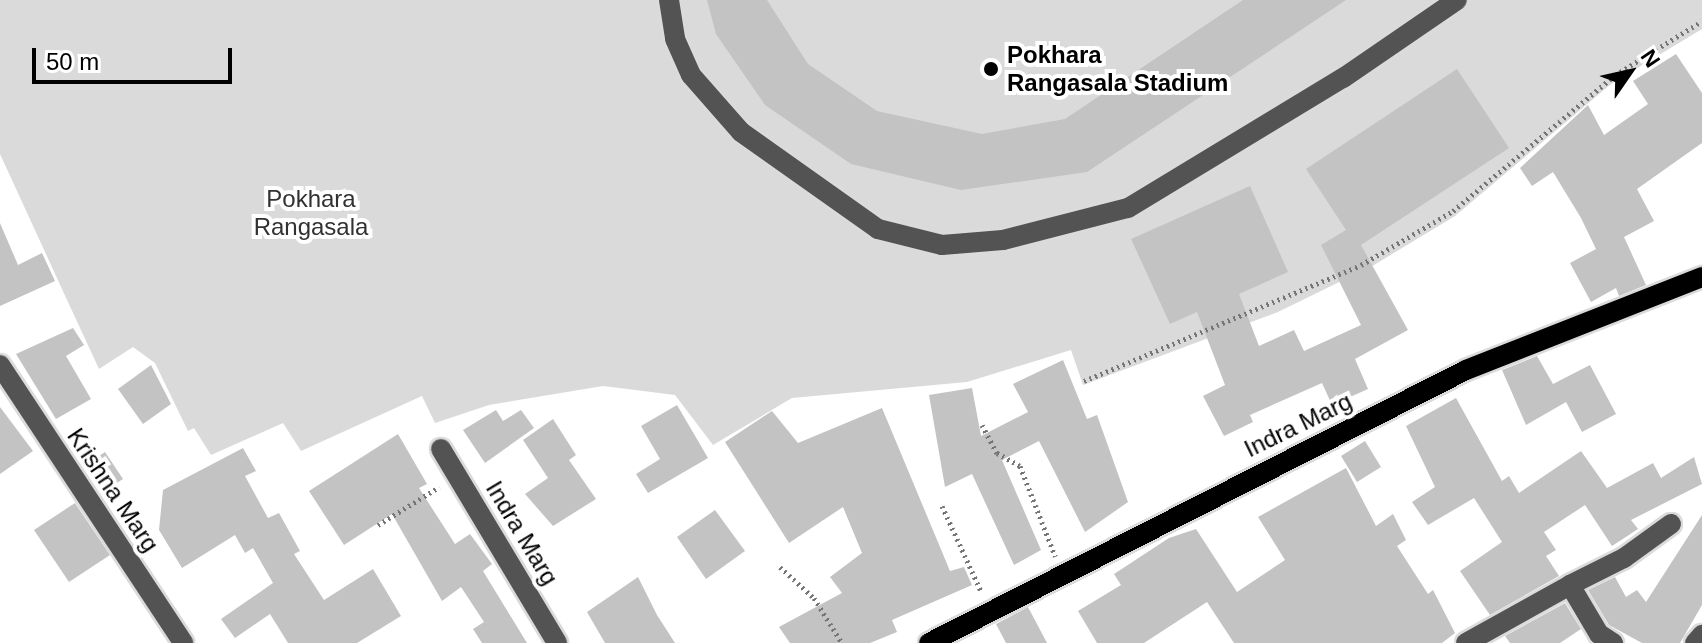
<!DOCTYPE html>
<html>
<head>
<meta charset="utf-8">
<style>
	body { margin:0 }
	#map { position:relative; width:1702px; height:643px; overflow:hidden; background:#fff; font-family:Arial,sans-serif }
	div>[style] { position:absolute }
	.green>* { inset:0; background:#dadada }
	.building>* { inset:0; background:#c3c3c3 }
	.path>* { height:5px; margin-top:-2.5px; transform-origin:0; background:repeating-linear-gradient(90deg,#757575 0 2px,transparent 0 6px) }
	.roads { filter:drop-shadow(2px 0 #dbdbdb) drop-shadow(-2px 0 #dbdbdb) drop-shadow(0 2px #dbdbdb) drop-shadow(0 -2px #dbdbdb) }
	.minor>* { height:20px; margin:-10px; padding:0 10px; transform-origin:10px; border-radius:10px; background:#535353 }
	.major>* { height:20px; margin:-10px; padding:0 10px; transform-origin:10px; border-radius:10px; background:#000 }
	.dots>* { width:22px; height:22px; translate:-50% -50%; box-sizing:border-box; border:4px solid #fff; border-radius:50% }
	span { translate:-50% -50%; white-space:nowrap; text-align:center; line-height:1.15; -webkit-text-stroke:8px #fff; paint-order:stroke }
	.poi-label { font-size:24px; color:#000; font-weight:700 }
	.left { translate:0 -50%; text-align:left }
	.park-label { font-size:24px; color:#313131 }
	.street-label { font-size:24px; color:#000 }
	.north { position:absolute; left:1590px; top:32px; width:80px; height:80px; -webkit-text-stroke:6px #fff; paint-order:stroke; rotate:56deg; font-size:22px; font-weight:700; line-height:32px; text-align:center; color:#000 }
	.north::after { content:''; display:block; margin:auto; width:28px; height:36px; background:#000; clip-path:polygon(50% 0,100% 100%,50% 72%,0 100%) }
	.scale { position:absolute; left:32px; top:48px; width:200px; height:36px; box-sizing:border-box; border:4px solid #000; border-top:0; padding-left:10px; font-size:24px; line-height:28px; white-space:nowrap; color:#000; -webkit-text-stroke:6px #fff; paint-order:stroke }
</style>
</head>
<body>
<div id="map">
	<div class="green">
		<i style="clip-path:polygon(0 0,1702px 0,1702px 29px,1611px 84px,1455px 216px,1374px 265px,1278px 312px,1083px 385px,1071px 350px,967px 382px,792px 398px,713px 445px,675px 395px,603px 386px,489px 405px,435px 423px,422px 396px,301px 451px,283px 423px,211px 455px,194px 428px,188px 431px,155px 363px,133px 347px,99px 369px,68px 302px,0 154px)"></i>
	</div>
	<div class="building">
		<i style="clip-path:polygon(707px 0,767px 0,808px 64px,877px 111px,982px 134px,1065px 119px,1243px 0,1346px 0,1087px 172px,961px 190px,851px 164px,765px 105px,716px 34px)"></i>
		<i style="clip-path:polygon(1676px 54px,1702px 93px,1702px 143px,1637px 189px,1654px 221px,1624px 237px,1646px 285px,1619px 296px,1616px 288px,1591px 302px,1570px 263px,1596px 249px,1581px 218px,1553px 172px,1532px 186px,1520px 168px,1588px 105px,1604px 135px,1648px 104px,1633px 81px)"></i>
		<i style="clip-path:polygon(1457px 69px,1509px 148px,1361px 245px,1408px 330px,1355px 359px,1368px 389px,1332px 405px,1322px 383px,1250px 415px,1253px 422px,1224px 436px,1203px 396px,1225px 385px,1197px 312px,1170px 324px,1131px 239px,1250px 186px,1288px 272px,1239px 294px,1259px 346px,1294px 330px,1304px 351px,1361px 325px,1321px 245px,1346px 230px,1306px 169px)"></i>
		<i style="clip-path:polygon(0 223px,18px 265px,42px 253px,55px 281px,0 306px)"></i>
		<i style="clip-path:polygon(73px 328px,84px 345px,66px 356px,91px 399px,56px 419px,16px 354px)"></i>
		<i style="clip-path:polygon(1537px 356px,1553px 384px,1590px 365px,1616px 414px,1582px 432px,1566px 402px,1526px 425px,1502px 370px)"></i>
		<i style="clip-path:polygon(1063px 360px,1087px 419px,1097px 415px,1128px 502px,1085px 532px,1039px 441px,1002px 460px,1041px 550px,1014px 565px,972px 474px,945px 487px,929px 395px,972px 388px,981px 436px,1028px 412px,1013px 384px)"></i>
		<i style="clip-path:polygon(151px 365px,171px 404px,143px 424px,118px 389px)"></i>
		<i style="clip-path:polygon(1456px 398px,1502px 481px,1509px 476px,1519px 493px,1581px 451px,1607px 488px,1653px 463px,1661px 478px,1694px 457px,1702px 484px,1631px 520px,1638px 529px,1612px 546px,1585px 505px,1544px 532px,1556px 550px,1546px 556px,1559px 576px,1490px 615px,1460px 571px,1502px 542px,1474px 498px,1428px 525px,1412px 502px,1435px 487px,1406px 426px)"></i>
		<i style="clip-path:polygon(677px 405px,708px 458px,648px 493px,636px 474px,660px 459px,641px 426px)"></i>
		<i style="clip-path:polygon(0 407px,33px 451px,0 474px)"></i>
		<i style="clip-path:polygon(882px 408px,950px 571px,964px 567px,972px 585px,892px 620px,897px 632px,870px 643px,790px 643px,779px 627px,842px 593px,830px 577px,862px 553px,843px 507px,789px 543px,725px 442px,772px 411px,798px 443px)"></i>
		<i style="clip-path:polygon(496px 410px,503px 421px,521px 410px,534px 428px,485px 463px,463px 430px)"></i>
		<i style="clip-path:polygon(553px 419px,576px 455px,569px 460px,596px 499px,553px 526px,525px 494px,548px 478px,523px 440px)"></i>
		<i style="clip-path:polygon(398px 434px,427px 484px,419px 488px,455px 544px,470px 534px,492px 564px,483px 571px,527px 643px,482px 643px,473px 629px,484px 622px,461px 587px,442px 601px,392px 514px,344px 545px,309px 491px)"></i>
		<i style="clip-path:polygon(1365px 441px,1381px 467px,1357px 482px,1341px 456px)"></i>
		<i style="clip-path:polygon(243px 448px,256px 471px,245px 476px,268px 518px,279px 513px,300px 551px,294px 554px,324px 600px,373px 569px,401px 616px,357px 643px,288px 643px,270px 614px,235px 638px,221px 619px,273px 583px,253px 548px,245px 553px,235px 535px,182px 568px,159px 530px,163px 490px)"></i>
		<i style="clip-path:polygon(105px 452px,123px 479px,104px 491px,87px 464px)"></i>
		<i style="clip-path:polygon(1346px 468px,1376px 526px,1393px 514px,1406px 540px,1397px 546px,1428px 594px,1433px 590px,1455px 633px,1442px 643px,1234px 643px,1207px 602px,1144px 643px,1097px 643px,1078px 611px,1121px 585px,1114px 574px,1169px 538px,1196px 529px,1237px 592px,1285px 560px,1258px 517px)"></i>
		<i style="clip-path:polygon(75px 503px,110px 555px,69px 582px,34px 530px)"></i>
		<i style="clip-path:polygon(715px 510px,745px 551px,706px 579px,677px 537px)"></i>
		<i style="clip-path:polygon(1702px 515px,1702px 605px,1680px 643px,1642px 643px,1609px 625px,1588px 590px,1615px 577px,1626px 597px,1637px 590px,1646px 602px)"></i>
		<i style="clip-path:polygon(638px 577px,657px 615px,675px 643px,605px 643px,587px 612px)"></i>
		<i style="clip-path:polygon(1565px 603px,1581px 629px,1560px 643px,1510px 643px,1505px 636px)"></i>
		<i style="clip-path:polygon(1028px 607px,1047px 643px,1006px 643px,996px 624px)"></i>
	</div>
	<div class="path">
		<i style="left:1084px;top:381px;width:300px;rotate:-22.7deg"></i>
		<i style="left:1361px;top:265px;width:107px;rotate:-30.4deg"></i>
		<i style="left:1453px;top:211px;width:212px;rotate:-40deg"></i>
		<i style="left:1615px;top:75px;width:102px;rotate:-31.8deg"></i>
		<i style="left:982px;top:425px;width:32px;rotate:62deg"></i>
		<i style="left:997px;top:453px;width:26px;rotate:29deg"></i>
		<i style="left:1020px;top:466px;width:97px;rotate:68.7deg"></i>
		<i style="left:942px;top:506px;width:94px;rotate:65.4deg"></i>
		<i style="left:378px;top:525px;width:72px;rotate:-31.9deg"></i>
		<i style="left:780px;top:567px;width:46px;rotate:42.4deg"></i>
		<i style="left:814px;top:598px;width:53px;rotate:58.1deg"></i>
	</div>
	<div class="roads">
		<div class="minor">
			<i style="left:669px;top:0;width:39px;rotate:81deg"></i>
			<i style="left:675px;top:39px;width:39px;rotate:66deg"></i>
			<i style="left:691px;top:75px;width:76px;rotate:48.7deg"></i>
			<i style="left:741px;top:132px;width:168px;rotate:35.3deg"></i>
			<i style="left:878px;top:229px;width:66px;rotate:14deg"></i>
			<i style="left:942px;top:245px;width:61px;rotate:-4.7deg"></i>
			<i style="left:1003px;top:240px;width:129px;rotate:-14.4deg"></i>
			<i style="left:1128px;top:208px;width:251px;rotate:-31.2deg"></i>
			<i style="left:1343px;top:78px;width:138px;rotate:-34.4deg"></i>
			<i style="left:0;top:365px;width:333px;rotate:56.6deg"></i>
			<i style="left:441px;top:449px;width:226px;rotate:59.1deg"></i>
			<i style="left:1570px;top:585px;width:60px;rotate:-26.6deg"></i>
			<i style="left:1624px;top:558px;width:58px;rotate:-35.9deg"></i>
			<i style="left:1466px;top:643px;width:119px;rotate:-29.1deg"></i>
			<i style="left:1570px;top:585px;width:57px;rotate:59.4deg"></i>
			<i style="left:1599px;top:634px;width:17px;rotate:33deg"></i>
			<i style="left:1695px;top:643px;width:11px;rotate:-49deg"></i>
		</div>
		<div class="major">
			<i style="left:929px;top:643px;width:602px;rotate:-26.95deg"></i>
			<i style="left:1466px;top:370px;width:254px;rotate:-21.5deg"></i>
		</div>
	</div>
	<div class="dots">
		<i style="left:991px;top:69px;background:#000"></i>
	</div>
	<div class="poi-label">
		<span class="left" style="left:1007px;top:69px">Pokhara<br>Rangasala Stadium</span>
	</div>
	<div class="park-label">
		<span style="left:311px;top:213px">Pokhara<br>Rangasala</span>
	</div>
	<div class="street-label">
		<span style="left:1298px;top:425px;rotate:-26deg">Indra Marg</span>
		<span style="left:113px;top:490px;rotate:56deg">Krishna Marg</span>
		<span style="left:522px;top:533px;rotate:59deg">Indra Marg</span>
	</div>
	<div class="north">N</div>
	<div class="scale">50 m</div>
</div>
</body>
</html>
